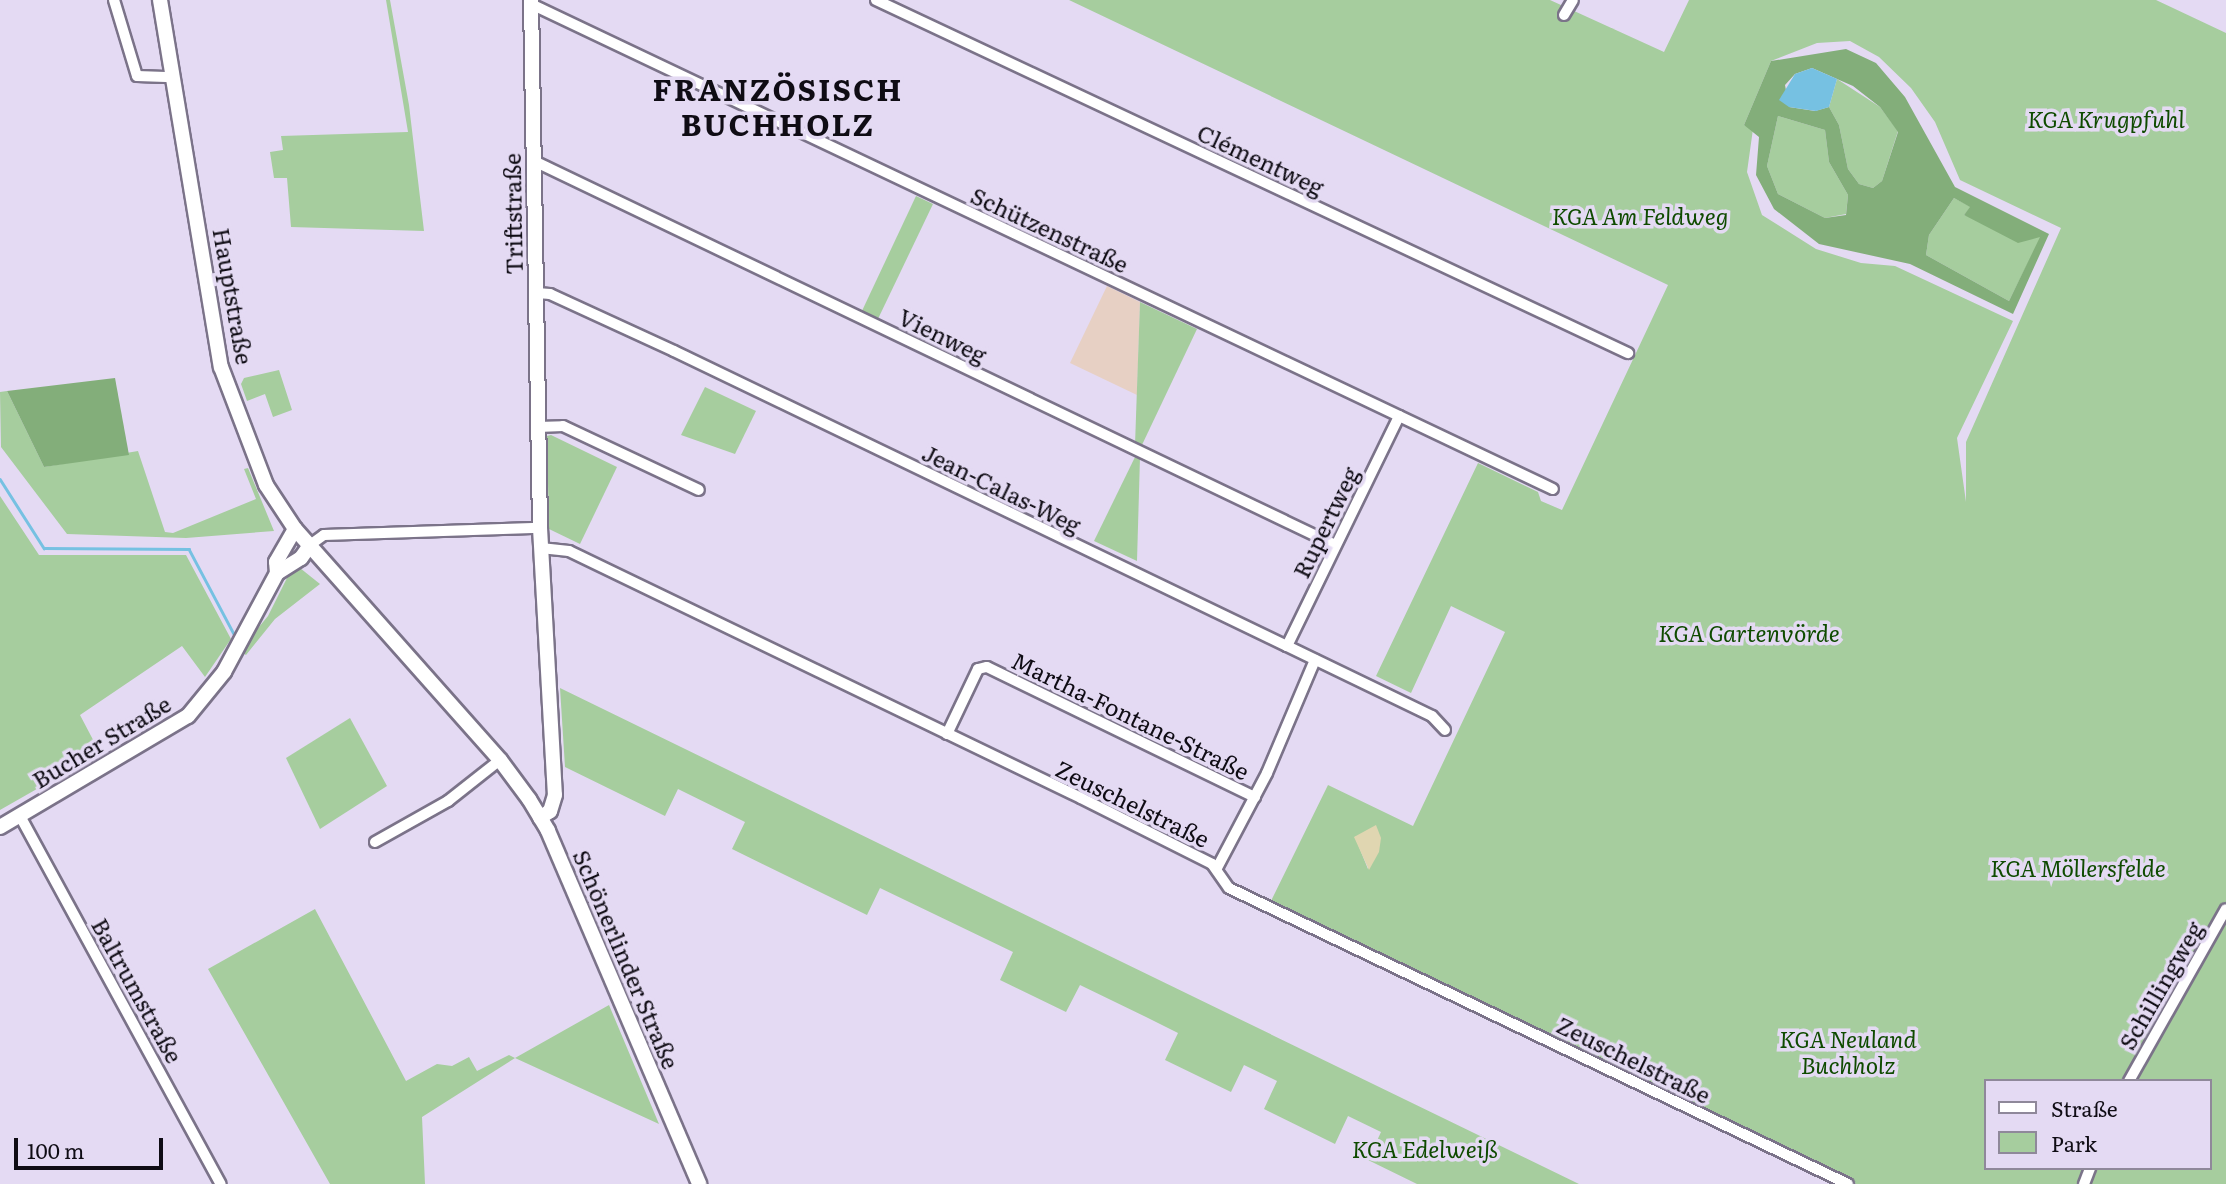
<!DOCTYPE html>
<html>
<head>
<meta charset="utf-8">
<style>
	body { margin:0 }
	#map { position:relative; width:2226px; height:1184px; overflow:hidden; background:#e4daf3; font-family:Literata,serif }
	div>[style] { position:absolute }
	.education>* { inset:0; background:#e7d0c4 }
	.green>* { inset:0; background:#a6cd9e }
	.forest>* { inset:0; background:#83ae7a }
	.sand>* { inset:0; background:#e0d6b1 }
	.water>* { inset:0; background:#76c1e2 }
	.stream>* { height:2.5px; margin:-1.25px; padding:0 1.25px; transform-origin:1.25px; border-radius:1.25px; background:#76c1e2 }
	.roads { filter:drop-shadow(2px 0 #7b7389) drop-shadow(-2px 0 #7b7389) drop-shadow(0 2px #7b7389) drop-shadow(0 -2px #7b7389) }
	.street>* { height:10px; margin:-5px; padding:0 5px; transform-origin:5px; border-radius:5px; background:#fff }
	.secondary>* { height:14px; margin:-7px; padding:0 7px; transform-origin:7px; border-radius:7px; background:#fff }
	span { translate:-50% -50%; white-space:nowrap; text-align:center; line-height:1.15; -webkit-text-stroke:7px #e4daf3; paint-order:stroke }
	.park-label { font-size:23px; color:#0f4b00; font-style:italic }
	.street-label { font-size:23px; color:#0f0c14 }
	.district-label { font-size:30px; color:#0f0c14; font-weight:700; letter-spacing:2px }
	.legend { position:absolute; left:1984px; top:1079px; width:228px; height:91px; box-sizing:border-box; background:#e4daf3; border:2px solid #8f889a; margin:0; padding:9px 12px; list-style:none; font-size:21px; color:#0f0c14 }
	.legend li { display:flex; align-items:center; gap:14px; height:35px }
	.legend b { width:35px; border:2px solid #8f889a }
	.scale { position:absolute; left:14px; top:1138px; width:149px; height:32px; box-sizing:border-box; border:4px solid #0f0c14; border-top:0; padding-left:9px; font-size:21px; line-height:24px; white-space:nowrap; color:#0f0c14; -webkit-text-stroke:5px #e4daf3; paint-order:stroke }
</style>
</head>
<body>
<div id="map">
	<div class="education">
		<i style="clip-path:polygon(1107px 286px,1140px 302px,1137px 395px,1070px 363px)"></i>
	</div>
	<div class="green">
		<i style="clip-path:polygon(386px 0,390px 0,409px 105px,424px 231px,291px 227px,287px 178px,274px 178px,270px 152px,283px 150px,281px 136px,408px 132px)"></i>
		<i style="clip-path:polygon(evenodd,1069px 0,1550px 0,1664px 52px,1689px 0,2156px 0,2226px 33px,2226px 1184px,1856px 1184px,1270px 903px,1328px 785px,1413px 826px,1505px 632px,1451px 606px,1411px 693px,1376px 676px,1478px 463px,1538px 492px,1541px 501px,1562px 510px,1668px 285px,1069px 0,1850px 41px,1879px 57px,1911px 88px,1935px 122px,1960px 180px,2061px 228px,1966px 442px,1966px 502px,1957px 438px,2013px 321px,1895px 266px,1861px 263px,1816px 249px,1762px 215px,1747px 172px,1753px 129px,1744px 125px,1771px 61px,1817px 43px,1850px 41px,1069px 0,1371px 831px,1368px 869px,1355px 837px,1371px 831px,1069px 0,1986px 1081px,2210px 1081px,2210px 1168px,1986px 1168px,1986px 1081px)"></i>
		<i style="clip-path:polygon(1837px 79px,1880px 107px,1898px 131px,1882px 181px,1873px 188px,1859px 184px,1848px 169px,1839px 125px,1829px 107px)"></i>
		<i style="clip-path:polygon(1778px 116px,1825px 130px,1829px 162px,1848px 195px,1846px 214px,1825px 218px,1778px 194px,1767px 166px)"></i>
		<i style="clip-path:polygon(916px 196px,933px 204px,877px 321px,861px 313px)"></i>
		<i style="clip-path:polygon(1954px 198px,1971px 207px,1964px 215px,2041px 237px,2009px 301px,1926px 255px,1929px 235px)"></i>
		<i style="clip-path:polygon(1140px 302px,1197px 329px,1141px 447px,1135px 445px)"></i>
		<i style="clip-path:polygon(279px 370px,292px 410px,273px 417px,265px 394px,247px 401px,241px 384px,244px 378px)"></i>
		<i style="clip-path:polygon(705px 387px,756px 411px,735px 454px,681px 435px)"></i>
		<i style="clip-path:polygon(7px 391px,44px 467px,138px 451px,165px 532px,173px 533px,256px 499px,244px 469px,248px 468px,274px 531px,186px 538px,67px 534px,1px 447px,0 392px)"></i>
		<i style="clip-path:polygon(551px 435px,617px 467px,580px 544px,549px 529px,547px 436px)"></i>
		<i style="clip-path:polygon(1136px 455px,1140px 457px,1137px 561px,1094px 541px)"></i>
		<i style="clip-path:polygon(0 496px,39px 555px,186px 555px,231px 639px,205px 677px,182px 646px,80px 715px,100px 753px,0 810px)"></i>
		<i style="clip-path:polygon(300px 568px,320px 584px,275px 619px,246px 655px,242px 652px,249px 639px,268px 616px,288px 576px)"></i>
		<i style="clip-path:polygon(560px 688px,1085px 944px,1579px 1184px,1417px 1184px,1368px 1160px,1381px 1132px,1348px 1116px,1335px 1144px,1264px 1109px,1277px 1081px,1244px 1065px,1231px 1092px,1165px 1060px,1178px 1033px,1146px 1017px,1080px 985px,1066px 1012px,1000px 980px,1013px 952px,880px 888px,867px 915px,732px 849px,745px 822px,678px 789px,665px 816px,565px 767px)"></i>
		<i style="clip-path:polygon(350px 718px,387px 786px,320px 829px,286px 758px)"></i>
		<i style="clip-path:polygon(315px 909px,406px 1081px,437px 1064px,452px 1066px,469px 1057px,477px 1071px,509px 1055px,515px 1058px,609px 1005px,659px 1124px,515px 1058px,422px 1117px,425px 1184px,330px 1184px,208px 969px)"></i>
	</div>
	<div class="forest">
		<i style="clip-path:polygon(evenodd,1846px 49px,1876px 63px,1905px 97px,1955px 187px,2049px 234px,2013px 314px,1910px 264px,1819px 244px,1774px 209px,1756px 175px,1759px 137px,1744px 125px,1771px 61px,1846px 49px,1812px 68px,1853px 86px,1880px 107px,1898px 132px,1882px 181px,1873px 188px,1859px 184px,1848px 169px,1839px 125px,1829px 107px,1815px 111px,1789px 107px,1785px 85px,1795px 74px,1812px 68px,1846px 49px,1778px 116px,1825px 130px,1829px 162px,1848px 195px,1846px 215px,1825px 218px,1778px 194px,1767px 166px,1778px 116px,1846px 49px,1954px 198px,1970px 207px,1964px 215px,2018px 243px,2040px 237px,2009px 301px,1926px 255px,1929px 235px,1954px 198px)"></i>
		<i style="clip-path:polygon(115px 378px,129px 455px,44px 467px,7px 391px)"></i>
	</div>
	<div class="sand">
		<i style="clip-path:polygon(1376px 825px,1381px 838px,1379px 852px,1369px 870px,1354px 837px)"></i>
	</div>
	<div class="water">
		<i style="clip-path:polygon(1812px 68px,1837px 79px,1829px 107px,1816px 111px,1789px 107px,1779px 100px,1795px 74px)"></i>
	</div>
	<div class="stream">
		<i style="left:0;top:479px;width:82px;rotate:57.5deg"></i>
		<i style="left:44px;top:548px;width:145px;rotate:0.4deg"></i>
		<i style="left:189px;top:549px;width:96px;rotate:62.1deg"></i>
	</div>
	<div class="roads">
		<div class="street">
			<i style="left:114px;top:0;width:79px;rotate:73.2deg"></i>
			<i style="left:137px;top:76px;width:36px;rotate:2deg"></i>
			<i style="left:876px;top:0;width:831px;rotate:25.15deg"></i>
			<i style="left:531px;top:4px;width:1131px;rotate:25.39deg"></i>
			<i style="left:1564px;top:15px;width:17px;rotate:-59deg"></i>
			<i style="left:534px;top:161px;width:888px;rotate:25.61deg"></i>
			<i style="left:537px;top:293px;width:13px;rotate:4deg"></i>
			<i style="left:550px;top:294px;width:136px;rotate:24.7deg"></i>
			<i style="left:674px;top:351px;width:680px;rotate:25.7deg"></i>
			<i style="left:1287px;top:646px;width:161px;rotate:25.8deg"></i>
			<i style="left:1432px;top:716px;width:19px;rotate:47deg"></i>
			<i style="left:538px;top:427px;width:25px;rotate:-2deg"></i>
			<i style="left:563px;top:426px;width:150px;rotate:25.2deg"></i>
			<i style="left:310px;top:545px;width:17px;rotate:-36deg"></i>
			<i style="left:324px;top:535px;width:216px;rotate:-1.9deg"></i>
			<i style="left:541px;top:548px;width:28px;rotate:6deg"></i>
			<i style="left:569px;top:551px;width:568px;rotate:25.75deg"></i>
			<i style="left:1081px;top:798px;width:147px;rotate:26.7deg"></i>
			<i style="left:1212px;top:864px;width:29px;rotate:55deg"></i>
			<i style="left:1229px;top:888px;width:686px;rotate:25.56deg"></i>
			<i style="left:1287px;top:646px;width:256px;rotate:-64deg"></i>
			<i style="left:947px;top:734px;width:72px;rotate:-64.5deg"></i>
			<i style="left:978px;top:669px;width:9px;rotate:-13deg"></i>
			<i style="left:987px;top:667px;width:298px;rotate:25.9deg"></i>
			<i style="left:20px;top:816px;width:419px;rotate:61.4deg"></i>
			<i style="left:375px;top:842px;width:84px;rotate:-29.3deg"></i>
			<i style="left:448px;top:801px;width:66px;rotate:-38.3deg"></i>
			<i style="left:1217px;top:868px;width:107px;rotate:-62.2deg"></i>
			<i style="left:1267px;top:773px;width:123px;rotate:-67deg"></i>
			<i style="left:2129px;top:1081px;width:197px;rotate:-60.6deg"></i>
			<i style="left:2084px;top:1184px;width:17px;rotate:-69deg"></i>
		</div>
		<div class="secondary">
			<i style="left:160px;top:0;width:372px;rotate:80.6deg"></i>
			<i style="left:221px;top:367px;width:126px;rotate:69.1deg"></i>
			<i style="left:266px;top:485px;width:53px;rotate:56.6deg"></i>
			<i style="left:295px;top:529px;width:309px;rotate:48.4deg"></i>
			<i style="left:500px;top:760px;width:49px;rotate:53.4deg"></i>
			<i style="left:529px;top:799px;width:37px;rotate:59deg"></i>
			<i style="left:548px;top:831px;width:384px;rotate:66.8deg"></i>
			<i style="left:531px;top:0;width:528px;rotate:89.02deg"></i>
			<i style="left:540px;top:528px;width:267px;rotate:86.8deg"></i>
			<i style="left:555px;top:795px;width:17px;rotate:107deg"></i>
			<i style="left:550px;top:811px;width:12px;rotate:145deg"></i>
			<i style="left:277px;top:573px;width:11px;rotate:-95deg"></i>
			<i style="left:276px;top:562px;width:38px;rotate:-60deg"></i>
			<i style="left:0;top:827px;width:218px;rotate:-30.6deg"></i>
			<i style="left:188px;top:716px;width:57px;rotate:-50.7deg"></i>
			<i style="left:224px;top:672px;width:112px;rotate:-61.8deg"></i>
			<i style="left:277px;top:573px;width:28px;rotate:-32deg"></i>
			<i style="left:301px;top:558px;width:16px;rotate:-55deg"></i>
		</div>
	</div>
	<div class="park-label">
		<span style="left:2106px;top:118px">KGA Krugpfuhl</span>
		<span style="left:1640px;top:215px">KGA Am Feldweg</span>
		<span style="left:1749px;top:632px">KGA Gartenvörde</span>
		<span style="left:2078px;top:867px">KGA Möllersfelde</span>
		<span style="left:1848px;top:1051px">KGA Neuland<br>Buchholz</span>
		<span style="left:1425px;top:1148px">KGA Edelweiß</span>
	</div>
	<div class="street-label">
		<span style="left:1261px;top:159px;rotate:25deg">Clémentweg</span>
		<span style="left:512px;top:214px;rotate:-91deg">Triftstraße</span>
		<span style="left:1050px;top:229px;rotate:25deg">Schützenstraße</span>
		<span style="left:234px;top:296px;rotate:80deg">Hauptstraße</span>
		<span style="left:943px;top:335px;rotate:26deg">Vienweg</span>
		<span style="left:1002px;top:488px;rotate:26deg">Jean-Calas-Weg</span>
		<span style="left:1325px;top:522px;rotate:-64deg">Rupertweg</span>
		<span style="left:1131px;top:715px;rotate:26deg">Martha-Fontane-Straße</span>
		<span style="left:101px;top:741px;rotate:-31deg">Bucher Straße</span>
		<span style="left:1133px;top:803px;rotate:26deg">Zeuschelstraße</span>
		<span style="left:627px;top:959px;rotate:67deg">Schönerlinder Straße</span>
		<span style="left:2160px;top:985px;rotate:-60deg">Schillingweg</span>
		<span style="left:138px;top:990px;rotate:61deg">Baltrumstraße</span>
		<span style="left:1634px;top:1059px;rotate:26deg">Zeuschelstraße</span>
	</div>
	<div class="district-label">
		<span style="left:778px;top:105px">FRANZÖSISCH<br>BUCHHOLZ</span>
	</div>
	<ul class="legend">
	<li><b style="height:9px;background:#fff"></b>Straße</li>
	<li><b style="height:19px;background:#a6cd9e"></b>Park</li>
	</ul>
	<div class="scale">100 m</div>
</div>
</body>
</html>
